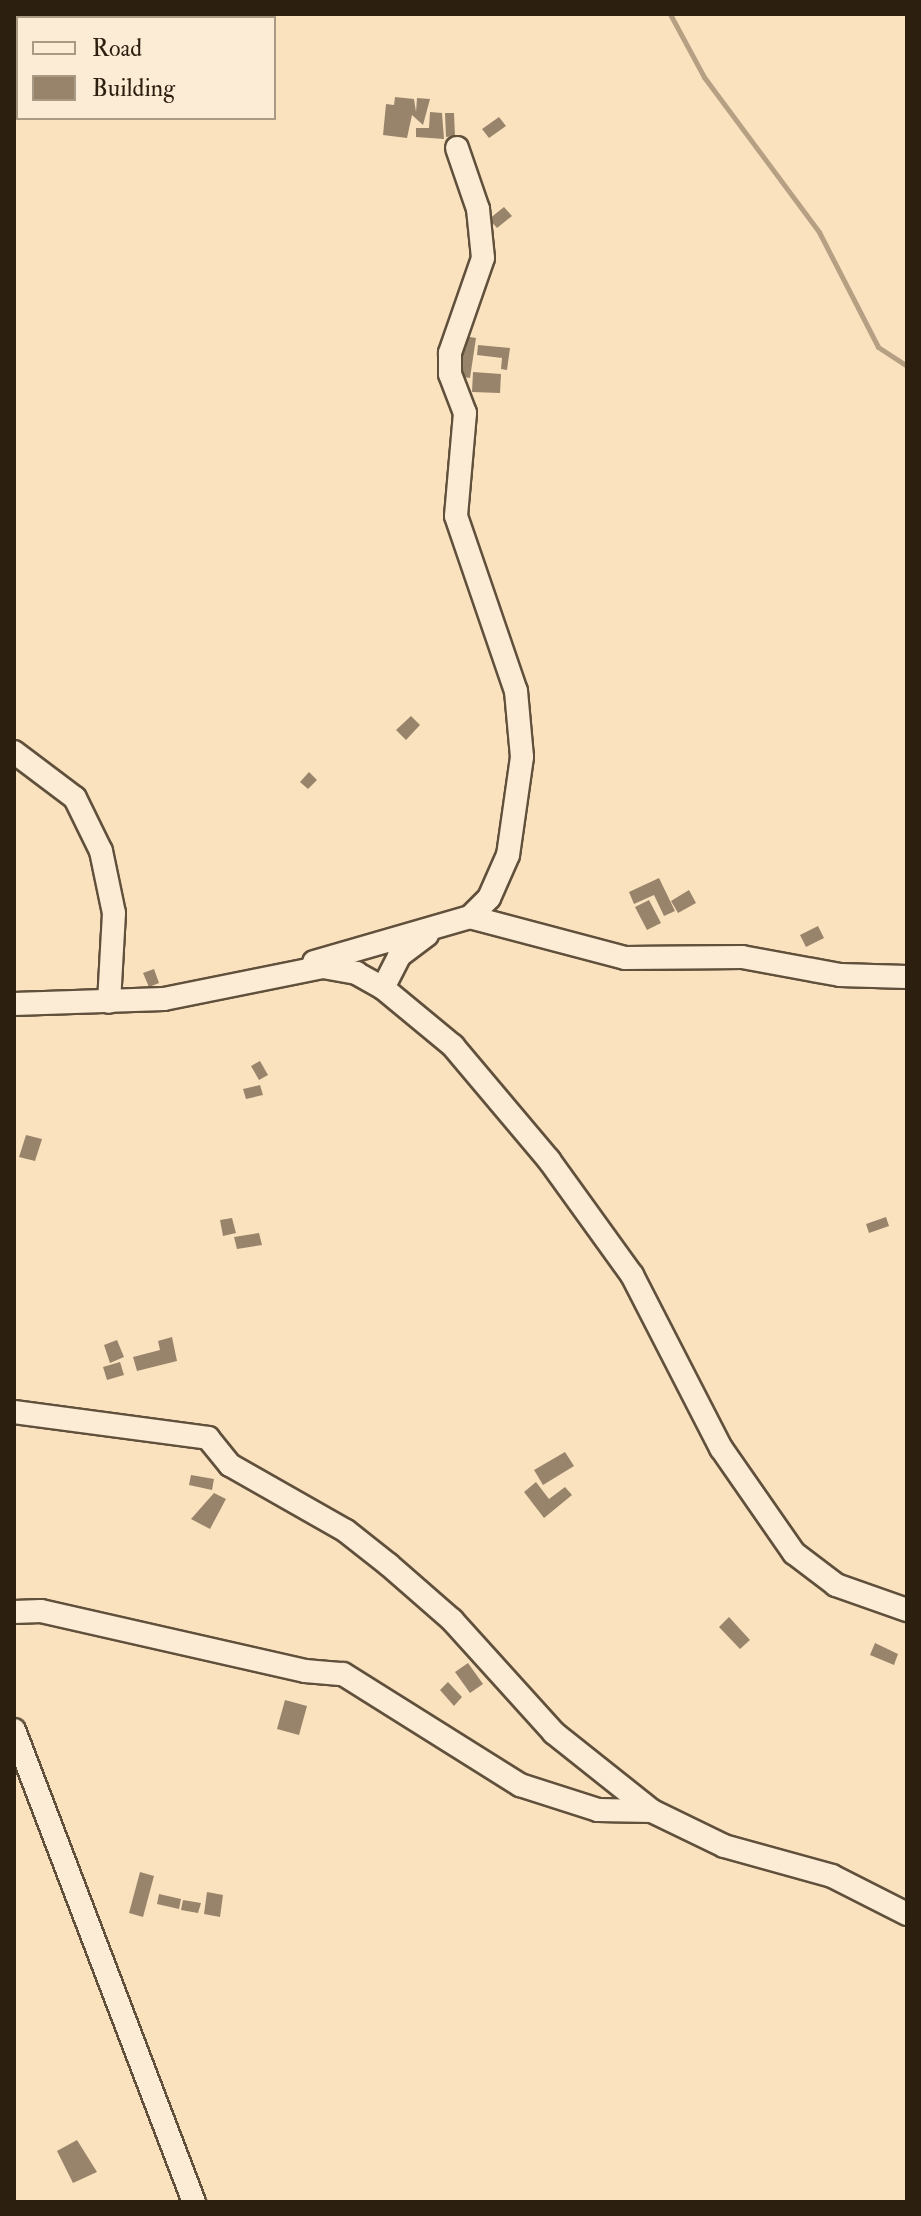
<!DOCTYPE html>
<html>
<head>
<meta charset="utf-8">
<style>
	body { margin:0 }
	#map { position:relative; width:921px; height:2216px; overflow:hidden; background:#fbe2bf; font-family:"IM FELL Double Pica",serif }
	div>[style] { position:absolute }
	.stream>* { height:5px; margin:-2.5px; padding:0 2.5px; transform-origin:2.5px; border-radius:2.5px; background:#b5a084 }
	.building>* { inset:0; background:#98846b }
	.roads { filter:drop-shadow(2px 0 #60503c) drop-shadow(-2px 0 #60503c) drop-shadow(0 2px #60503c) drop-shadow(0 -2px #60503c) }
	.minor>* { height:22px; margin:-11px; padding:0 11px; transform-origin:11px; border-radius:11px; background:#fcecd5 }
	span { translate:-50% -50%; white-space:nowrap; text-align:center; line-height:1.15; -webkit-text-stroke:8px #fcecd5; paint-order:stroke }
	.frame { position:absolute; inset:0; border:16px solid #2d1f10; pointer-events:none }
	.legend { position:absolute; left:16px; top:16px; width:260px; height:104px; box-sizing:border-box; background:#fcecd5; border:2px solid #a99a86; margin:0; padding:10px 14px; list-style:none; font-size:24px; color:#2d1f10 }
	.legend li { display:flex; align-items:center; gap:16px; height:40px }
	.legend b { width:40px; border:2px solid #a99a86 }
</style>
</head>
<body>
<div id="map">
	<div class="stream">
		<i style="left:670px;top:14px;width:72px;rotate:61.6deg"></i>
		<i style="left:704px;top:77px;width:193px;rotate:53.4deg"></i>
		<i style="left:819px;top:232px;width:129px;rotate:62.8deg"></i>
		<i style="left:878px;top:347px;width:35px;rotate:33deg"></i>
	</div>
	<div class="building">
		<i style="clip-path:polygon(395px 97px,414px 99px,416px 112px,417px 98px,430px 99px,423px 125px,412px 115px,407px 138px,383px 135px,386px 104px,394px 105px)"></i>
		<i style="clip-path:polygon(430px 112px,442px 113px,444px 139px,416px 137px,416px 128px,429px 128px)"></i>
		<i style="clip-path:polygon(445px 113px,454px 113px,455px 136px,446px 137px)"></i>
		<i style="clip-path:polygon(499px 117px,506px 126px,489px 138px,482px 129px)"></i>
		<i style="clip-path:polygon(504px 207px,512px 216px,497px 228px,489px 219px)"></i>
		<i style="clip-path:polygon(464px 336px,476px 338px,470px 378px,457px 376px)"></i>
		<i style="clip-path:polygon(478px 345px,510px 348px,507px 370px,501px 369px,502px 358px,477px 355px)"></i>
		<i style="clip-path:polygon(473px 372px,501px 374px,500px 393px,472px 392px)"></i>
		<i style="clip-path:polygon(411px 716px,420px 725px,406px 740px,396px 730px)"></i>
		<i style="clip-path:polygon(309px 772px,317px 780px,308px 789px,300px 782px)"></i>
		<i style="clip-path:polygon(659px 878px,675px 911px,664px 916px,654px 895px,634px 904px,629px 892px)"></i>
		<i style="clip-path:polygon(689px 890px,696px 903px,678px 913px,671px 901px)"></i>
		<i style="clip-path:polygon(649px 900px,661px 923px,647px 930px,635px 907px)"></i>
		<i style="clip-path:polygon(818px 926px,824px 938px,806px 947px,800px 935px)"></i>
		<i style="clip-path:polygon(154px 969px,159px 983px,149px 987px,143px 973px)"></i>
		<i style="clip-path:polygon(260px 1061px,268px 1075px,259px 1080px,251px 1066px)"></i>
		<i style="clip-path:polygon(260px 1085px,263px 1095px,246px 1099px,243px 1089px)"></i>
		<i style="clip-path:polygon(26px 1135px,42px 1139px,35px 1161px,19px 1157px)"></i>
		<i style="clip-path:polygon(886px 1217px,889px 1226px,869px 1233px,866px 1224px)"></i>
		<i style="clip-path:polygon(232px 1218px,236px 1233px,223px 1236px,220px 1220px)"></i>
		<i style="clip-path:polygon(259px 1233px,262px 1245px,237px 1249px,234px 1237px)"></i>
		<i style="clip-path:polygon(172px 1337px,177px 1361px,137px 1371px,133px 1357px,160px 1350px,158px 1341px)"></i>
		<i style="clip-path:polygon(117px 1340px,124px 1357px,110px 1363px,104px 1345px)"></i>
		<i style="clip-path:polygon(120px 1362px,124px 1375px,107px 1380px,103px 1367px)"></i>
		<i style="clip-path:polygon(565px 1452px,574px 1466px,543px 1485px,534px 1470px)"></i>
		<i style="clip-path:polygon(191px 1475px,214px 1479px,212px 1490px,189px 1485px)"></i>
		<i style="clip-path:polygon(536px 1482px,549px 1499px,565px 1487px,572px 1495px,544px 1518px,524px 1492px)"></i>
		<i style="clip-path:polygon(214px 1493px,226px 1499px,210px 1529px,191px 1519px)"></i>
		<i style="clip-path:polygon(729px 1617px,750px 1640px,740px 1649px,719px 1627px)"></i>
		<i style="clip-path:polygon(875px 1643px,898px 1654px,894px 1665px,870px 1655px)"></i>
		<i style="clip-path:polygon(468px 1663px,483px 1684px,470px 1693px,455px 1672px)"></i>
		<i style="clip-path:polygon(448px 1682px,462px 1697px,454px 1706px,440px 1690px)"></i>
		<i style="clip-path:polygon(285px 1700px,307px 1706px,299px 1735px,277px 1729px)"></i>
		<i style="clip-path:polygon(140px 1872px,154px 1876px,143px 1917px,129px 1913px)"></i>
		<i style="clip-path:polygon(207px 1892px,223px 1895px,220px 1917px,204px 1914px)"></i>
		<i style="clip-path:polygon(159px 1894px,181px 1899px,179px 1909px,157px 1904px)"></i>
		<i style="clip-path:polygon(183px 1900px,201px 1903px,198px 1913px,181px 1910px)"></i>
		<i style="clip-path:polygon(77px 2140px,97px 2172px,73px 2183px,57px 2151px)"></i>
	</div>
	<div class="roads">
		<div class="minor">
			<i style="left:457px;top:148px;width:65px;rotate:71deg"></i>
			<i style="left:478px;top:209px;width:49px;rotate:84.2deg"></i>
			<i style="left:483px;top:258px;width:101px;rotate:109.2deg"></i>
			<i style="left:450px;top:353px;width:21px;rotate:90deg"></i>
			<i style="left:450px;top:374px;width:42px;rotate:69deg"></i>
			<i style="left:465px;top:413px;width:103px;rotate:95deg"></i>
			<i style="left:456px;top:516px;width:185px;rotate:71.1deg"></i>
			<i style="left:516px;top:691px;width:66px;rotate:84.8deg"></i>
			<i style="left:522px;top:757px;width:99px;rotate:98.1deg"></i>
			<i style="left:508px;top:855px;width:47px;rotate:113.8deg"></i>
			<i style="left:489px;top:898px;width:27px;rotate:135deg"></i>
			<i style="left:14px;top:752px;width:76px;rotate:37deg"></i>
			<i style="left:75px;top:798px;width:59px;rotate:63.9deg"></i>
			<i style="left:101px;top:851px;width:63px;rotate:78.2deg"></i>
			<i style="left:114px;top:913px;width:89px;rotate:93.2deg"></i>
			<i style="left:314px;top:962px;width:162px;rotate:-16.1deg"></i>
			<i style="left:470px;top:917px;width:160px;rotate:14.8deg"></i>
			<i style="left:625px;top:958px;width:117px;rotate:-0.5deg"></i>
			<i style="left:742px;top:957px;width:100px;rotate:10.4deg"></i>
			<i style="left:840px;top:975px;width:67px;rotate:1.7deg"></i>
			<i style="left:383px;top:988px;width:36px;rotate:-63deg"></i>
			<i style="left:399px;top:956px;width:35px;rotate:-37deg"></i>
			<i style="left:14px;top:1004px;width:150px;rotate:-1.9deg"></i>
			<i style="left:164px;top:999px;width:162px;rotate:-11.4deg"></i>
			<i style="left:323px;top:967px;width:34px;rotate:10deg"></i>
			<i style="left:356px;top:973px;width:31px;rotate:29deg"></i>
			<i style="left:383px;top:988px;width:91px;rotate:39.6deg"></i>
			<i style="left:453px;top:1046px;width:149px;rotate:49.9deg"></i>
			<i style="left:549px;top:1160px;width:142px;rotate:54.2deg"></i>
			<i style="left:632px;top:1275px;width:195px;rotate:62.8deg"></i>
			<i style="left:721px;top:1448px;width:128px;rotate:55.2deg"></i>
			<i style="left:794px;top:1553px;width:53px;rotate:37.3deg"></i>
			<i style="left:836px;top:1585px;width:75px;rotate:19.4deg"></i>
			<i style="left:14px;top:1412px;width:196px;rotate:7.6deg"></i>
			<i style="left:208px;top:1438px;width:35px;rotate:51deg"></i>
			<i style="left:230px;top:1465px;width:133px;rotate:29.6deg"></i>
			<i style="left:346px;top:1531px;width:55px;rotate:38.3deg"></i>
			<i style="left:389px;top:1565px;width:84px;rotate:41.1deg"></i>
			<i style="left:452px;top:1620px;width:152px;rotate:47.9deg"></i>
			<i style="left:554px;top:1733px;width:125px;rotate:38.5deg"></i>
			<i style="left:14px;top:1612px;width:27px;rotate:-2deg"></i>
			<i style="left:41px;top:1611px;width:271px;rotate:12.8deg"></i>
			<i style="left:305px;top:1671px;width:38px;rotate:5deg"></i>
			<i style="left:343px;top:1674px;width:209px;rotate:32.1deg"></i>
			<i style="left:520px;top:1785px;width:82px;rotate:17.8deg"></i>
			<i style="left:598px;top:1810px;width:54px;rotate:1.1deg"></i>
			<i style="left:652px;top:1811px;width:80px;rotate:25.9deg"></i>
			<i style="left:724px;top:1846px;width:112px;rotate:15.5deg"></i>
			<i style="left:832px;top:1876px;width:84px;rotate:26.9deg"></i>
			<i style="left:14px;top:1730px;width:505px;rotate:69.13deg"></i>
		</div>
	</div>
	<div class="frame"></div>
	<ul class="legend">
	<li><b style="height:10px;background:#fcecd5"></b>Road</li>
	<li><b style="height:22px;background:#98846b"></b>Building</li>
	</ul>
</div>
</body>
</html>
